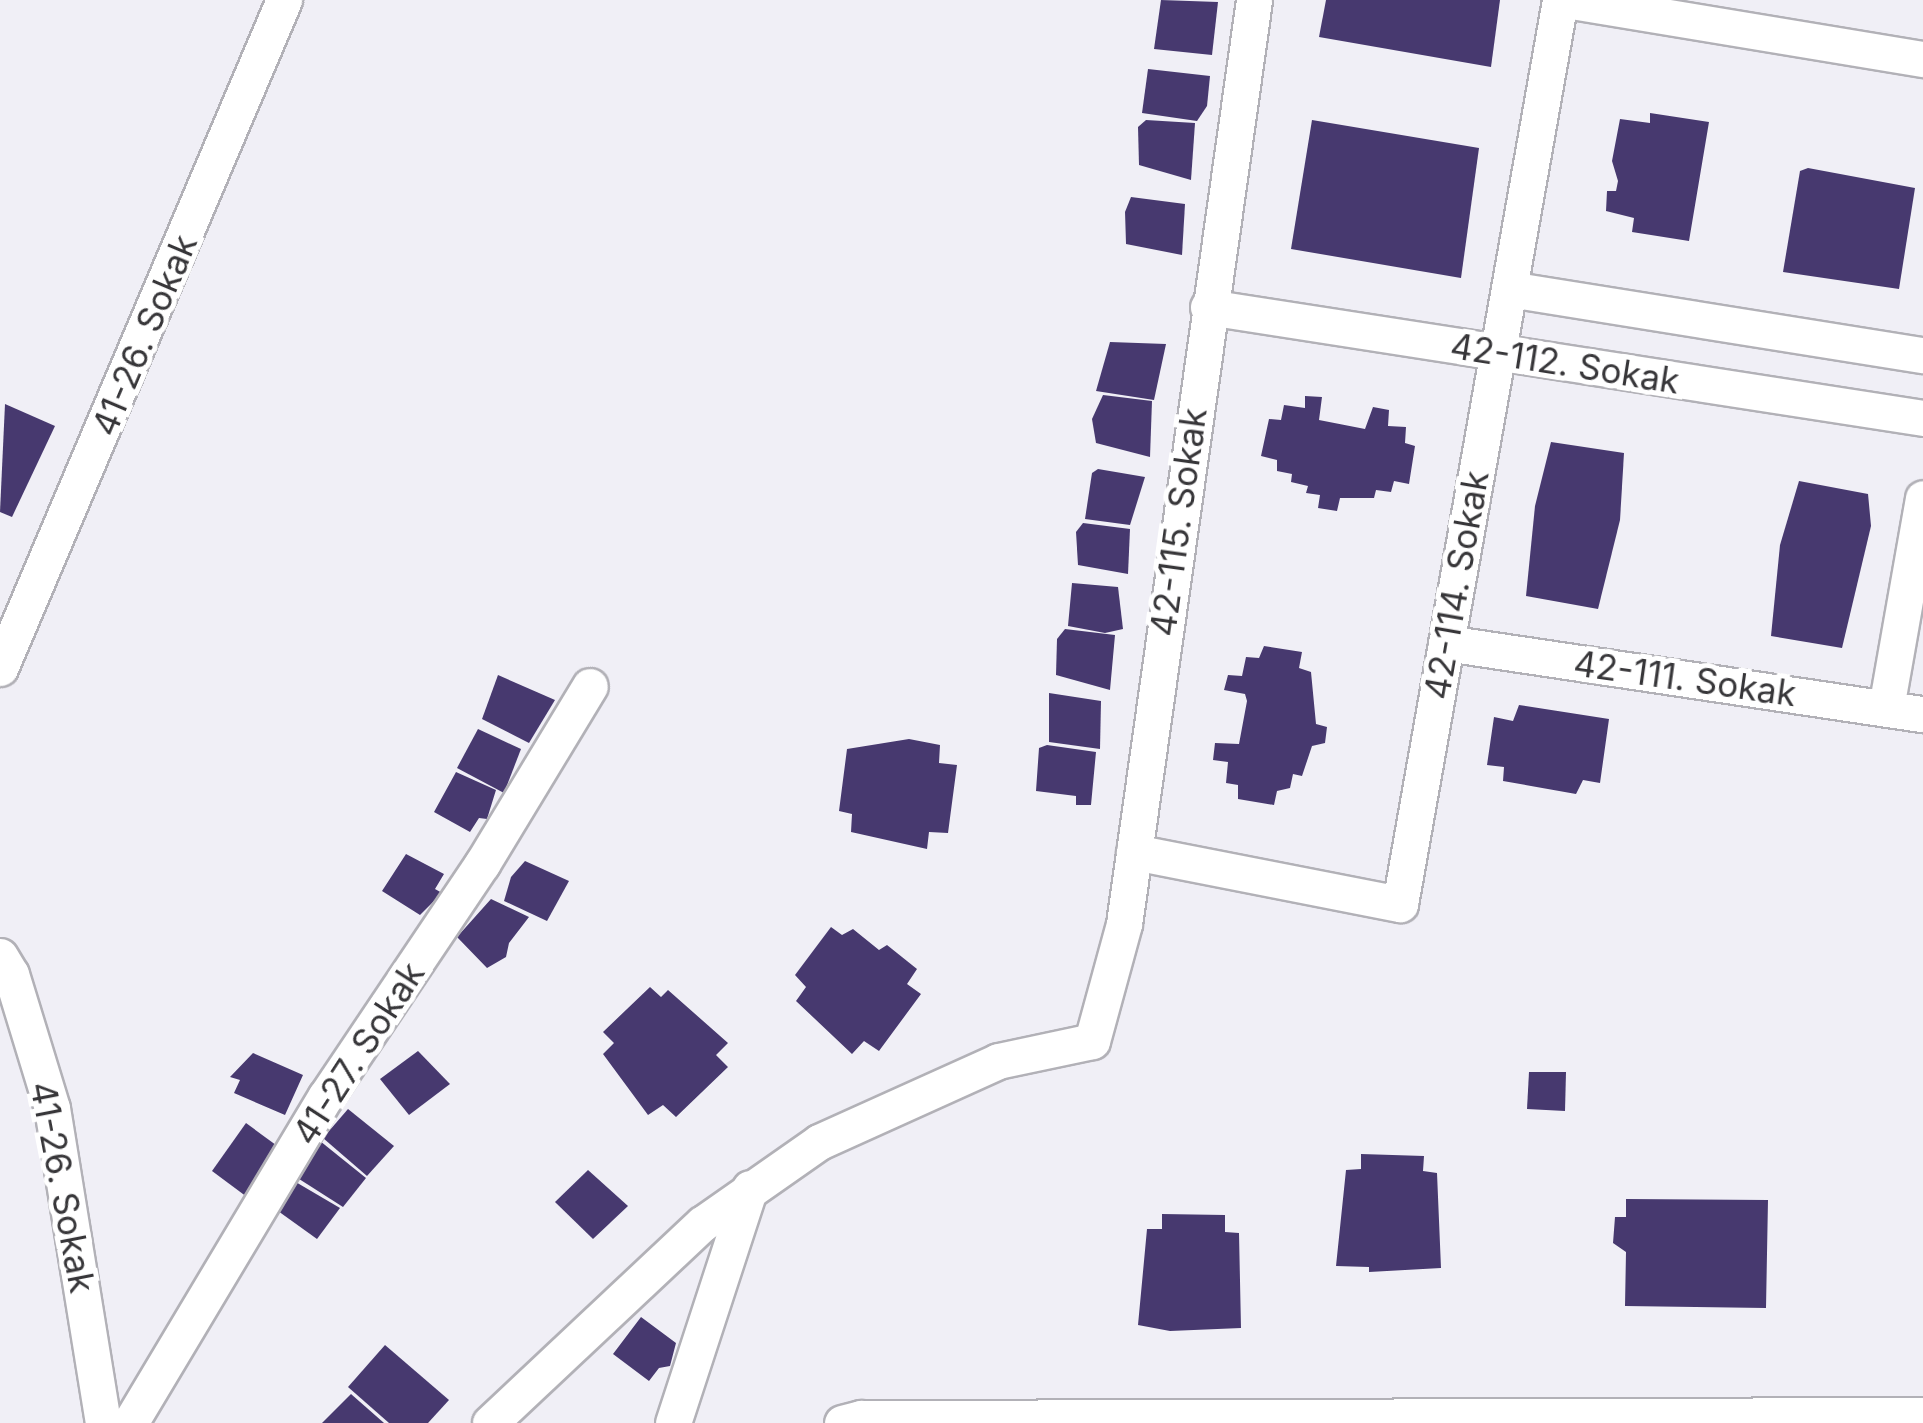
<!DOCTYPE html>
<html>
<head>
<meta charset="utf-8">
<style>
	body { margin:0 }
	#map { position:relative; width:1923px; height:1423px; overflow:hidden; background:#f0eff6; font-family:Inter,sans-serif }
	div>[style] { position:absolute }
	.building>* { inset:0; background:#47396f }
	.roads { filter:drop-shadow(2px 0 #b2b1b7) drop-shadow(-2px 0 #b2b1b7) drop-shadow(0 2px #b2b1b7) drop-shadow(0 -2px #b2b1b7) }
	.street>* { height:35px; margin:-17.5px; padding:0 17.5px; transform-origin:17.5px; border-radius:17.5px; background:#fff }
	span { translate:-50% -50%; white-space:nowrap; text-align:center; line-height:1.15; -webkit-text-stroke:10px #fff; paint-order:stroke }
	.street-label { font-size:35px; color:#373639 }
</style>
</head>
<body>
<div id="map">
	<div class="building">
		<i style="clip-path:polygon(1161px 0,1218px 2px,1212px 55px,1154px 49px)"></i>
		<i style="clip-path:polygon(1326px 0,1500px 0,1491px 67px,1319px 37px)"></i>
		<i style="clip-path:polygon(1148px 69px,1210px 76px,1207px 106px,1197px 121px,1142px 113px)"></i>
		<i style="clip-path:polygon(1650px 113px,1709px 122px,1689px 241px,1632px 232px,1634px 218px,1606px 211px,1607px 191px,1616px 191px,1618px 181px,1612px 161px,1620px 119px,1650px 123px)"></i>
		<i style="clip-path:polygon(1146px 120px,1195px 123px,1191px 180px,1139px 165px,1138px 127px)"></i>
		<i style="clip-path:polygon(1312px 120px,1479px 148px,1461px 278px,1291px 249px)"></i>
		<i style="clip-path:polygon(1808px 168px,1915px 188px,1899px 289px,1783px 272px,1800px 171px)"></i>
		<i style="clip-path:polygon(1131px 197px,1185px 204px,1182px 255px,1126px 244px,1125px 212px)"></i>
		<i style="clip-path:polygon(1110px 342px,1166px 344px,1154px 400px,1096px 391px)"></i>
		<i style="clip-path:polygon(1103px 395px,1152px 401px,1150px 457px,1096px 443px,1092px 419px)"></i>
		<i style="clip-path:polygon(1305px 396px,1322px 397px,1319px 420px,1365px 429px,1373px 407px,1389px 410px,1388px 426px,1406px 427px,1405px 443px,1415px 446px,1409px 484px,1394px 481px,1391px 492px,1376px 490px,1374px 498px,1340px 498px,1337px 511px,1318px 508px,1320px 495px,1306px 493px,1308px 486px,1291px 482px,1292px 474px,1277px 471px,1277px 460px,1261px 456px,1269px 419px,1281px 420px,1284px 405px,1305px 408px)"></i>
		<i style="clip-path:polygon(5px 404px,55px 426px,12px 517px,0 512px)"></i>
		<i style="clip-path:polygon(1551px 442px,1624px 453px,1620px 520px,1598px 609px,1526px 596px,1535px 506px)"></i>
		<i style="clip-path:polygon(1098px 469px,1145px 477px,1130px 525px,1085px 519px,1092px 473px)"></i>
		<i style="clip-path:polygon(1799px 481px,1868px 494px,1871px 526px,1842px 648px,1771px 636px,1780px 545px)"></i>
		<i style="clip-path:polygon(1083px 523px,1130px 529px,1128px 574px,1078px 565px,1076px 532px)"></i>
		<i style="clip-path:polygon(1072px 583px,1118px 587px,1123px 629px,1105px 633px,1068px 626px)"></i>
		<i style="clip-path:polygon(1065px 629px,1115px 635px,1110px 690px,1056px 675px,1057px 639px)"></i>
		<i style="clip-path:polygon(1264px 646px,1302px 652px,1299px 668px,1311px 672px,1316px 724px,1327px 727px,1325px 743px,1312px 746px,1302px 776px,1293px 774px,1290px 788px,1277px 791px,1274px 805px,1238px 799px,1238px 785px,1226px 783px,1228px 762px,1213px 760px,1215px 743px,1239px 744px,1247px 701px,1245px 694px,1224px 690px,1228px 675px,1242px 676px,1246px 657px,1259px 658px)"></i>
		<i style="clip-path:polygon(498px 675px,555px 700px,529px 743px,482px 719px)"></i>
		<i style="clip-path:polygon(1049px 693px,1101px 701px,1100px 749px,1049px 742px)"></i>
		<i style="clip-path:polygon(1519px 705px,1609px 719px,1600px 783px,1583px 780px,1576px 794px,1503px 781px,1504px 767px,1487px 765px,1494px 717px,1513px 721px)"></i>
		<i style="clip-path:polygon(478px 729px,521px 749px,504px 793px,457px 768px)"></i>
		<i style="clip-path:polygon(909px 739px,940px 745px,939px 763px,957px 765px,948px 833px,929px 832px,927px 849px,851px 832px,852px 814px,839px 811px,847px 749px)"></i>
		<i style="clip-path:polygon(1047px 745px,1096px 752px,1091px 805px,1076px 805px,1076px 796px,1036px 791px,1039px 748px)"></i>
		<i style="clip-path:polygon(456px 772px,496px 790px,487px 819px,479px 818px,470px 832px,434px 812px)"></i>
		<i style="clip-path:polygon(406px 854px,444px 874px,435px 889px,442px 893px,420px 915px,382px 891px)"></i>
		<i style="clip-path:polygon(525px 861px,569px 881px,547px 921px,504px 901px,511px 877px)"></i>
		<i style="clip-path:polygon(491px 899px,529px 917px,509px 943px,506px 957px,487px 968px,457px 937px)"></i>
		<i style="clip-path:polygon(831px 927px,842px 935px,853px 929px,879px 950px,887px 945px,917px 969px,907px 984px,921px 994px,879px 1051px,864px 1041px,852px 1054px,796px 1001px,806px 987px,795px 975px)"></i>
		<i style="clip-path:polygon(650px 987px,661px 997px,668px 990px,728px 1043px,716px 1055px,728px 1067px,676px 1117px,663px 1105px,648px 1115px,603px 1054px,614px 1043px,603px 1032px)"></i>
		<i style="clip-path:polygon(418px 1051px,450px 1084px,409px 1115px,380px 1079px)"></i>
		<i style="clip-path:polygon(253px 1053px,303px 1075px,285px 1115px,234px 1093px,240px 1080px,230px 1077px)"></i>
		<i style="clip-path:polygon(1529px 1072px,1566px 1072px,1565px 1111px,1527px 1109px)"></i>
		<i style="clip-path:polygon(348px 1109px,394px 1146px,367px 1176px,323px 1138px)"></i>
		<i style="clip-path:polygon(246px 1123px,280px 1148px,247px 1197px,212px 1171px)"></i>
		<i style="clip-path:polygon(320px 1141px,366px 1178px,343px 1207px,296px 1177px)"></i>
		<i style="clip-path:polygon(1361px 1154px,1424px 1156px,1423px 1171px,1437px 1173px,1441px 1268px,1369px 1272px,1369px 1267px,1336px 1266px,1346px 1170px,1361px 1169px)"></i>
		<i style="clip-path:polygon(588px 1170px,628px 1206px,593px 1239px,555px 1202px)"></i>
		<i style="clip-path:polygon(294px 1181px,340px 1208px,317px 1239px,278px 1211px)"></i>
		<i style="clip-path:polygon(1626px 1199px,1768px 1200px,1766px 1308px,1625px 1306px,1626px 1252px,1613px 1243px,1615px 1217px,1626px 1217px)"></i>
		<i style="clip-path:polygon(1162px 1214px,1225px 1215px,1225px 1232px,1239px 1233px,1241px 1328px,1170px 1331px,1138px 1325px,1147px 1229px,1162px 1229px)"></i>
		<i style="clip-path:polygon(641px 1317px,676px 1343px,670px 1366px,659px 1368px,649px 1381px,613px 1354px)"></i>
		<i style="clip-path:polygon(385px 1345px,449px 1400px,428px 1423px,389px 1423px,348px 1387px)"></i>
		<i style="clip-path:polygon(351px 1394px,384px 1423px,322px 1423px)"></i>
	</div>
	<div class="roads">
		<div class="street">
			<i style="left:1566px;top:0;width:362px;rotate:9.4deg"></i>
			<i style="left:1509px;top:289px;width:419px;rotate:9.1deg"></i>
			<i style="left:1208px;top:307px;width:724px;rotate:8.82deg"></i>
			<i style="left:1446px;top:643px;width:482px;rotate:8.5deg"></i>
			<i style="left:0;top:668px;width:726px;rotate:-66.97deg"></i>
			<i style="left:1886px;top:708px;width:213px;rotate:-80deg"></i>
			<i style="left:1134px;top:852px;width:271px;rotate:11.1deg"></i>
			<i style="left:1400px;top:904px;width:918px;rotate:-79.96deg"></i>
			<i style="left:0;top:956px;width:21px;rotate:59deg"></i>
			<i style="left:11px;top:974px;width:140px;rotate:73deg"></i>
			<i style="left:52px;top:1108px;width:319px;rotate:80.8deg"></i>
			<i style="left:130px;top:1423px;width:381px;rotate:-59.1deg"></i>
			<i style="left:326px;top:1096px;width:280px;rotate:-56.1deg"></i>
			<i style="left:482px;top:864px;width:208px;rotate:-58.8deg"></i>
			<i style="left:490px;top:1423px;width:291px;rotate:-43.2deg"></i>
			<i style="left:702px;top:1224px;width:143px;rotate:-35deg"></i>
			<i style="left:819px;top:1142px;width:196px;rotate:-24.3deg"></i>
			<i style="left:998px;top:1061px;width:96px;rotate:-12deg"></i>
			<i style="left:1092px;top:1041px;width:121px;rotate:-74.7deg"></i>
			<i style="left:1124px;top:924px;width:933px;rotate:-81.99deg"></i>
			<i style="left:673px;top:1423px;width:247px;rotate:-71.9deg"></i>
			<i style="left:842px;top:1423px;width:20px;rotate:-15deg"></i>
			<i style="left:861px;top:1418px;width:1062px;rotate:-0.16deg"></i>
		</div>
	</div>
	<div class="street-label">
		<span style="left:144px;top:335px;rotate:-67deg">41-26. Sokak</span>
		<span style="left:1565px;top:363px;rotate:9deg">42-112. Sokak</span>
		<span style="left:1178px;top:522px;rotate:-82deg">42-115. Sokak</span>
		<span style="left:1456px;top:585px;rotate:-80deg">42-114. Sokak</span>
		<span style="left:1685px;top:678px;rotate:8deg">42-111. Sokak</span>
		<span style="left:358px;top:1053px;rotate:-57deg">41-27. Sokak</span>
		<span style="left:63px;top:1187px;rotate:79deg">41-26. Sokak</span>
	</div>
</div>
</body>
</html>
